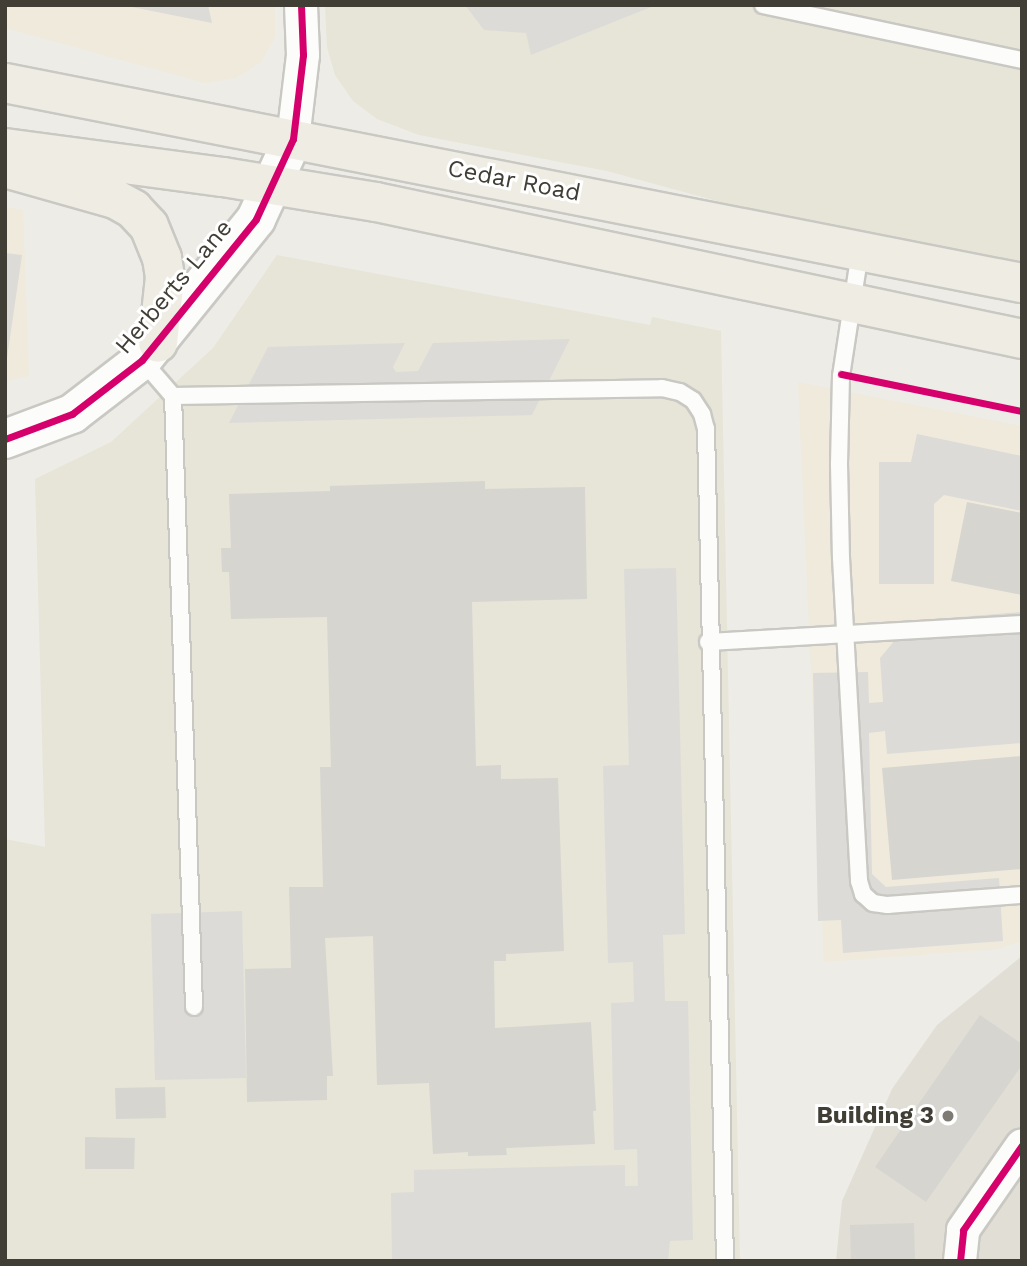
<!DOCTYPE html>
<html>
<head>
<meta charset="utf-8">
<style>
	body { margin:0 }
	#map { position:relative; width:1027px; height:1266px; overflow:hidden; background:#edece7; font-family:"Work Sans",sans-serif }
	div>[style] { position:absolute }
	.residential>* { inset:0; background:#e1ded5 }
	.commercial>* { inset:0; background:#efeadb }
	.education>* { inset:0; background:#e7e5d7 }
	.parking>* { inset:0; background:#dcdbd7 }
	.building>* { inset:0; background:#d6d5d0 }
	.roads { filter:drop-shadow(2px 0 #c9c8c3) drop-shadow(-2px 0 #c9c8c3) drop-shadow(0 2px #c9c8c3) drop-shadow(0 -2px #c9c8c3) }
	.service>* { height:16px; margin:-8px; padding:0 8px; transform-origin:8px; border-radius:8px; background:#fcfcfb }
	.minor>* { height:32px; margin:-16px; padding:0 16px; transform-origin:16px; border-radius:16px; background:#fcfcfb }
	.tertiary>* { height:38px; margin:-19px; padding:0 19px; transform-origin:19px; border-radius:19px; background:#fcfcfb }
	.primary>* { height:38px; margin:-19px; padding:0 19px; transform-origin:19px; border-radius:19px; background:#efede3 }
	.cycleway>* { height:7px; margin:-3.5px; padding:0 3.5px; transform-origin:3.5px; border-radius:3.5px; background:#d6006c }
	.dots>* { width:19px; height:19px; translate:-50% -50%; box-sizing:border-box; border:4px solid #fff; border-radius:50% }
	span { translate:-50% -50%; white-space:nowrap; text-align:center; line-height:1.15; -webkit-text-stroke:6px #fff; paint-order:stroke }
	.street-label { font-size:24px; color:#413e35 }
	.poi-label { font-size:24px; color:#413e35; font-weight:700 }
	.right { translate:-100% -50%; text-align:right }
	.frame { position:absolute; inset:0; border:7px solid #413e35; pointer-events:none }
</style>
</head>
<body>
<div id="map">
	<div class="residential">
		<i style="clip-path:polygon(1022px 956px,1022px 1261px,836px 1261px,842px 1201px,892px 1089px,937px 1025px)"></i>
	</div>
	<div class="commercial">
		<i style="clip-path:polygon(5px 5px,275px 5px,275px 37px,261px 62px,236px 78px,205px 83px,5px 28px)"></i>
		<i style="clip-path:polygon(5px 207px,23px 210px,29px 376px,5px 382px)"></i>
		<i style="clip-path:polygon(798px 382px,1022px 426px,1022px 941px,998px 949px,824px 962px)"></i>
	</div>
	<div class="education">
		<i style="clip-path:polygon(325px 5px,1022px 5px,1022px 267px,805px 225px,607px 171px,419px 135px,377px 119px,353px 101px,335px 75px,327px 47px)"></i>
		<i style="clip-path:polygon(277px 255px,650px 325px,652px 317px,721px 331px,740px 1261px,5px 1261px,5px 839px,45px 847px,35px 479px,111px 442px,213px 348px)"></i>
	</div>
	<div class="parking">
		<i style="clip-path:polygon(122px 5px,208px 5px,212px 23px)"></i>
		<i style="clip-path:polygon(465px 5px,656px 5px,531px 55px,526px 33px,484px 30px)"></i>
		<i style="clip-path:polygon(5px 253px,22px 255px,7px 358px,5px 358px)"></i>
		<i style="clip-path:polygon(570px 339px,532px 415px,229px 423px,268px 347px,405px 343px,393px 367px,396px 372px,418px 371px,433px 343px)"></i>
		<i style="clip-path:polygon(917px 434px,1022px 456px,1022px 511px,944px 495px,934px 504px,934px 584px,879px 584px,879px 462px,911px 462px)"></i>
		<i style="clip-path:polygon(676px 568px,685px 934px,663px 935px,665px 1001px,688px 1001px,693px 1240px,670px 1241px,668px 1261px,392px 1261px,391px 1193px,414px 1192px,414px 1170px,625px 1165px,625px 1186px,638px 1186px,637px 1149px,614px 1150px,611px 1003px,634px 1002px,633px 962px,608px 963px,603px 766px,629px 765px,624px 569px)"></i>
		<i style="clip-path:polygon(1022px 612px,1022px 743px,887px 754px,885px 731px,869px 733px,872px 874px,886px 887px,999px 878px,1003px 941px,843px 953px,841px 920px,818px 921px,813px 673px,868px 672px,869px 703px,883px 702px,880px 658px,911px 621px)"></i>
		<i style="clip-path:polygon(242px 911px,246px 1078px,155px 1080px,151px 914px)"></i>
	</div>
	<div class="building">
		<i style="clip-path:polygon(485px 481px,485px 489px,585px 487px,587px 599px,472px 602px,476px 766px,501px 765px,501px 779px,558px 778px,564px 951px,506px 954px,506px 961px,494px 961px,495px 1028px,591px 1022px,596px 1111px,593px 1111px,595px 1144px,506px 1148px,507px 1155px,468px 1156px,468px 1152px,433px 1154px,429px 1083px,377px 1085px,373px 936px,325px 938px,333px 1076px,327px 1076px,327px 1100px,247px 1102px,245px 969px,291px 968px,289px 887px,323px 887px,320px 767px,331px 767px,327px 617px,231px 619px,229px 572px,222px 572px,221px 548px,231px 548px,229px 494px,330px 491px,330px 486px)"></i>
		<i style="clip-path:polygon(967px 502px,1022px 513px,1022px 595px,951px 581px)"></i>
		<i style="clip-path:polygon(1022px 756px,1022px 869px,892px 880px,882px 768px)"></i>
		<i style="clip-path:polygon(980px 1015px,1022px 1044px,1022px 1065px,926px 1202px,875px 1167px)"></i>
		<i style="clip-path:polygon(165px 1087px,166px 1118px,116px 1119px,115px 1088px)"></i>
		<i style="clip-path:polygon(85px 1137px,135px 1138px,134px 1169px,85px 1169px)"></i>
		<i style="clip-path:polygon(914px 1223px,915px 1261px,851px 1261px,850px 1225px)"></i>
	</div>
	<div class="roads">
		<div class="service">
			<i style="left:763px;top:5px;width:265px;rotate:12deg"></i>
			<i style="left:860px;top:252px;width:125px;rotate:98.7deg"></i>
			<i style="left:841px;top:376px;width:88px;rotate:91.3deg"></i>
			<i style="left:839px;top:464px;width:94px;rotate:88.8deg"></i>
			<i style="left:841px;top:558px;width:324px;rotate:86.8deg"></i>
			<i style="left:859px;top:881px;width:14px;rotate:73deg"></i>
			<i style="left:863px;top:894px;width:13px;rotate:42deg"></i>
			<i style="left:873px;top:903px;width:15px;rotate:8deg"></i>
			<i style="left:888px;top:905px;width:134px;rotate:-4.3deg"></i>
			<i style="left:142px;top:360px;width:48px;rotate:49.3deg"></i>
			<i style="left:173px;top:396px;width:611px;rotate:88.03deg"></i>
			<i style="left:173px;top:396px;width:489px;rotate:-0.9deg"></i>
			<i style="left:662px;top:388px;width:18px;rotate:13deg"></i>
			<i style="left:680px;top:392px;width:15px;rotate:32deg"></i>
			<i style="left:693px;top:400px;width:17px;rotate:57deg"></i>
			<i style="left:702px;top:414px;width:16px;rotate:75deg"></i>
			<i style="left:706px;top:429px;width:832px;rotate:88.69deg"></i>
			<i style="left:708px;top:642px;width:315px;rotate:-3.3deg"></i>
		</div>
		<div class="minor">
			<i style="left:293px;top:139px;width:85px;rotate:-83.2deg"></i>
			<i style="left:303px;top:55px;width:50px;rotate:-92.3deg"></i>
			<i style="left:960px;top:1261px;width:31px;rotate:-84deg"></i>
			<i style="left:963px;top:1230px;width:103px;rotate:-55.2deg"></i>
		</div>
		<div class="tertiary">
			<i style="left:5px;top:439px;width:72px;rotate:-20.5deg"></i>
			<i style="left:72px;top:414px;width:88px;rotate:-37.6deg"></i>
			<i style="left:142px;top:360px;width:181px;rotate:-51deg"></i>
			<i style="left:256px;top:219px;width:88px;rotate:-65.2deg"></i>
		</div>
		<div class="primary">
			<i style="left:5px;top:83px;width:1036px;rotate:11.13deg"></i>
			<i style="left:5px;top:148px;width:220px;rotate:7.6deg"></i>
			<i style="left:223px;top:177px;width:155px;rotate:9.3deg"></i>
			<i style="left:376px;top:202px;width:660px;rotate:11.97deg"></i>
			<i style="left:5px;top:168px;width:114px;rotate:15.7deg"></i>
			<i style="left:115px;top:199px;width:21px;rotate:29deg"></i>
			<i style="left:133px;top:209px;width:23px;rotate:47deg"></i>
			<i style="left:149px;top:226px;width:35px;rotate:68deg"></i>
			<i style="left:162px;top:258px;width:19px;rotate:81deg"></i>
			<i style="left:165px;top:277px;width:66px;rotate:96.1deg"></i>
		</div>
	</div>
	<div class="cycleway">
		<i style="left:841px;top:374px;width:185px;rotate:11.6deg"></i>
		<i style="left:5px;top:439px;width:72px;rotate:-20.5deg"></i>
		<i style="left:72px;top:414px;width:88px;rotate:-37.6deg"></i>
		<i style="left:142px;top:360px;width:181px;rotate:-51deg"></i>
		<i style="left:256px;top:219px;width:88px;rotate:-65.2deg"></i>
		<i style="left:293px;top:139px;width:85px;rotate:-83.2deg"></i>
		<i style="left:303px;top:55px;width:50px;rotate:-92.3deg"></i>
		<i style="left:960px;top:1261px;width:31px;rotate:-84deg"></i>
		<i style="left:963px;top:1230px;width:103px;rotate:-55.2deg"></i>
	</div>
	<div class="dots">
		<i style="left:948px;top:1116px;background:#7d7b73"></i>
	</div>
	<div class="street-label">
		<span style="left:514px;top:181px;rotate:11deg">Cedar Road</span>
		<span style="left:174px;top:287px;rotate:-50deg">Herberts Lane</span>
	</div>
	<div class="poi-label">
		<span class="right" style="left:934px;top:1116px">Building 3</span>
	</div>
	<div class="frame"></div>
</div>
</body>
</html>
